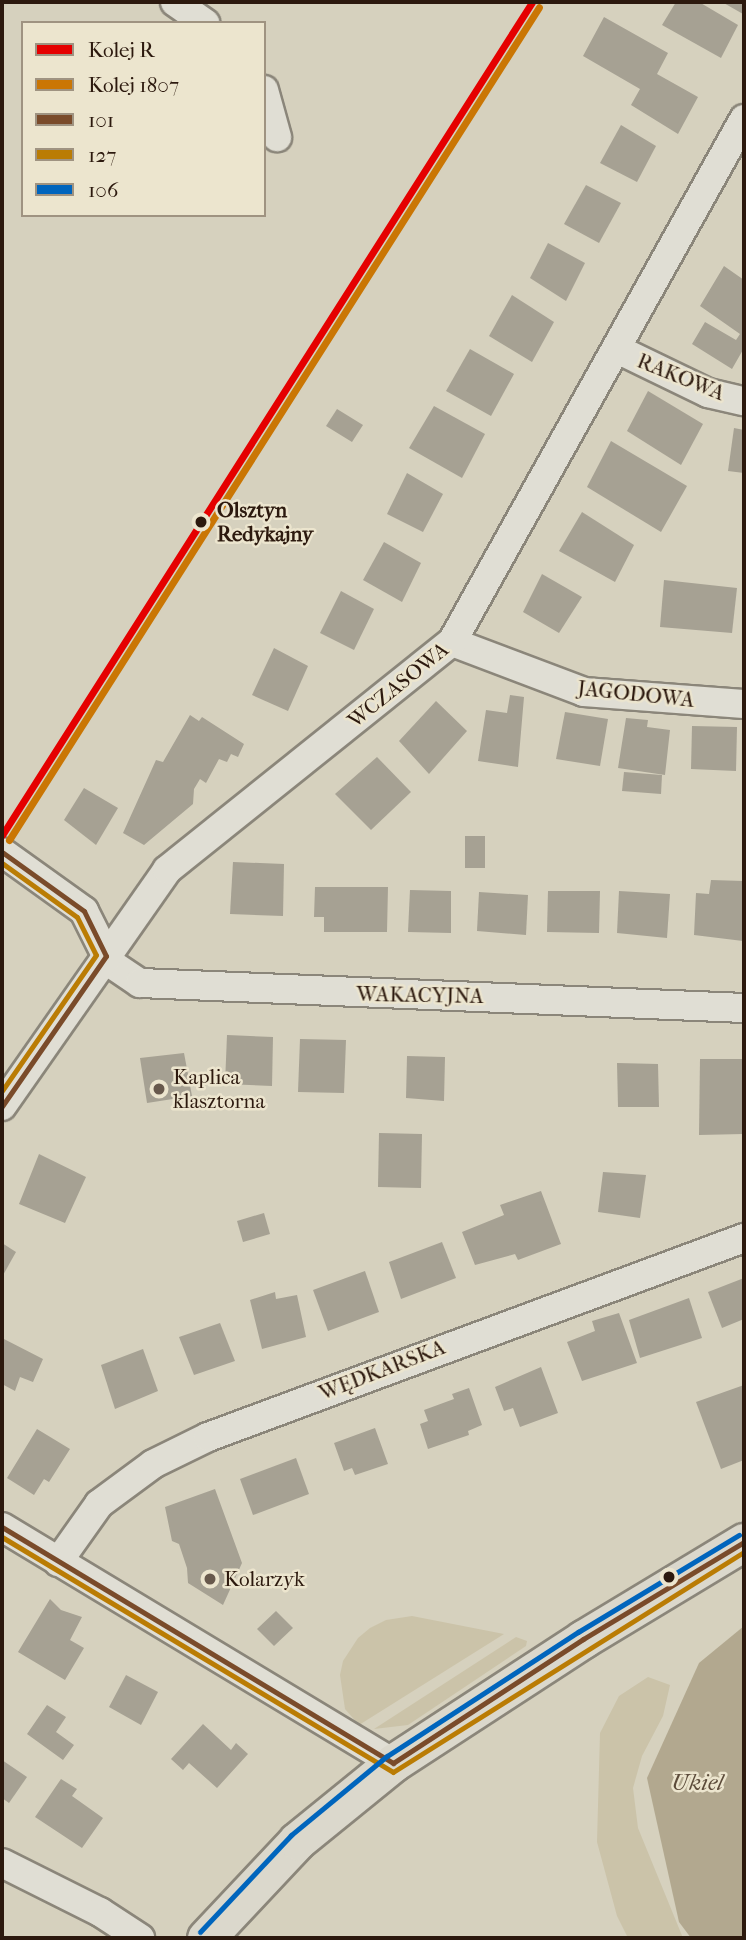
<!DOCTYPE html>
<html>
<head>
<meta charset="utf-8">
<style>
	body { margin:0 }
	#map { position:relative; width:746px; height:1940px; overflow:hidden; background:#d6d1be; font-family:"IM FELL French Canon",serif }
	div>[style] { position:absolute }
	.green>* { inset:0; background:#cbc3a9 }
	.water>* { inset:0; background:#b2a88f }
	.building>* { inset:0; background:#a6a193 }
	.roads { filter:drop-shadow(2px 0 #8b867a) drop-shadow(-2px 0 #8b867a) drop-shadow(0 2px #8b867a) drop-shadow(0 -2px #8b867a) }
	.minor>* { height:28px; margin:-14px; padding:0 14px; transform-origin:14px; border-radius:14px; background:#e0ded4 }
	.major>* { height:37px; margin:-18.5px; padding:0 18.5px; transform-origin:18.5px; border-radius:18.5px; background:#dbd8cc }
	.bus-1>* { height:5px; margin:-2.5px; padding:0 2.5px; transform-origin:2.5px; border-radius:2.5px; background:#7a4b2a }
	.bus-2>* { height:5px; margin:-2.5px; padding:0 2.5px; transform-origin:2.5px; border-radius:2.5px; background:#ba7c04 }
	.bus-3>* { height:5px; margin:-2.5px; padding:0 2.5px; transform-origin:2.5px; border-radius:2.5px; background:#0065bd }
	.rail-1>* { height:7px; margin:-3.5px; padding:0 3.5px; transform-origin:3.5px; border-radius:3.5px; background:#e50000 }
	.rail-2>* { height:7px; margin:-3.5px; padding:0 3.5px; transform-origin:3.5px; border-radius:3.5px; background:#ca7604 }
	.dots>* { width:19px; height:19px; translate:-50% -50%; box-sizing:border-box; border:4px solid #ece5ce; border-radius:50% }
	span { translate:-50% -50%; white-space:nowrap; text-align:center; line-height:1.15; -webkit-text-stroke:5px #ece5ce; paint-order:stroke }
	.street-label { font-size:21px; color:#2c190e }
	.stop-label { font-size:21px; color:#2c190e; font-weight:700 }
	.left { translate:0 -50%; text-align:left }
	.poi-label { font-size:21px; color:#2c190e }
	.water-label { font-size:23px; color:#5c4b3a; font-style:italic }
	.frame { position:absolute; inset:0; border:4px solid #2c190e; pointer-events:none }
	.legend { position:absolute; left:21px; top:21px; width:245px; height:196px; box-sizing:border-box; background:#ece5ce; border:2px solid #9f9381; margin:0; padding:9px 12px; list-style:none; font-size:21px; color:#2c190e }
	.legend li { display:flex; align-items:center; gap:14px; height:35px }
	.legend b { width:35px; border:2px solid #9f9381 }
</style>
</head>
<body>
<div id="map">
	<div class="green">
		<i style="clip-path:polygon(412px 1616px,504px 1634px,359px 1725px,345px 1709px,340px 1675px,343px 1661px,358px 1638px,370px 1628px,386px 1620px)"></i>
		<i style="clip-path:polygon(516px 1637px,527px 1641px,526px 1646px,408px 1725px,374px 1729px)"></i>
		<i style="clip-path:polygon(648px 1677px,670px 1685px,663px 1716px,642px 1756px,633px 1788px,638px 1828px,683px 1938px,628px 1938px,617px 1916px,597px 1842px,600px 1733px,619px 1696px)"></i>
	</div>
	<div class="water">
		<i style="clip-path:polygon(744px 1626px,744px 1938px,691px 1938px,679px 1922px,647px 1778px,699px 1663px)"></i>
	</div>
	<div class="building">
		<i style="clip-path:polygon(676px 2px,699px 2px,738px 25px,721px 58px,662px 25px)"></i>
		<i style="clip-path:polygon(722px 2px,744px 2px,744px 11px,743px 14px)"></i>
		<i style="clip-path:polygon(604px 17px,668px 53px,657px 74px,698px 97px,678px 134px,631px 105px,640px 89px,583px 56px)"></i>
		<i style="clip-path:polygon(621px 125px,656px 146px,637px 182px,600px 163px)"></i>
		<i style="clip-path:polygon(586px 185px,621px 203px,599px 243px,564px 224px)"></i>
		<i style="clip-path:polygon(548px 243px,585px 263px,566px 301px,530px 278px)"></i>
		<i style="clip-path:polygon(724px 266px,744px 280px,744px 348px,732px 369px,692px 344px,705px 322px,736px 340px,740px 334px,700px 306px)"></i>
		<i style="clip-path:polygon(512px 295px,554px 322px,532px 362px,489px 336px)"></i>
		<i style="clip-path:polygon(470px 349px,514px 374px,491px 416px,446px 391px)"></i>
		<i style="clip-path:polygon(648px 391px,703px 424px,681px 465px,627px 431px)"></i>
		<i style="clip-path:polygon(434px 406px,485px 434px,462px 478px,409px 448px)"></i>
		<i style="clip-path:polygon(337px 409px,363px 425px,352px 442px,326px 426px)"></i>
		<i style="clip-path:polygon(734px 428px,744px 430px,744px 473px,728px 471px)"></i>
		<i style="clip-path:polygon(611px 441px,687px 486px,661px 532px,587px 487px)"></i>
		<i style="clip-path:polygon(407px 473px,443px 494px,423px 532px,387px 514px)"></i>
		<i style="clip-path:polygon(582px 512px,634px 545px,615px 582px,559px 551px)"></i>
		<i style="clip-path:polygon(384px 542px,421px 563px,402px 602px,363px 580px)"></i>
		<i style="clip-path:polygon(542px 574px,582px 597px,559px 633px,523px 612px)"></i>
		<i style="clip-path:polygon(664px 580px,737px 588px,732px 633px,660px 627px)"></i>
		<i style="clip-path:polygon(341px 591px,374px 609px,354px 650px,320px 633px)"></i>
		<i style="clip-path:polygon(274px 648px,308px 666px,288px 711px,252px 695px)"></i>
		<i style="clip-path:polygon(510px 695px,524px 697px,518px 767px,478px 761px,486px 710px,507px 713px)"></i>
		<i style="clip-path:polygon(436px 701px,467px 731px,429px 774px,399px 741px)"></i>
		<i style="clip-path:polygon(565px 712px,608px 719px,600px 766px,556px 759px)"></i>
		<i style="clip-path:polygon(190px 715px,199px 721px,202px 717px,244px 744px,238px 757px,231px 754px,227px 762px,219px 759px,206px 783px,200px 779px,194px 789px,193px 804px,144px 845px,123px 833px,156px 760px,163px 762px)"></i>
		<i style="clip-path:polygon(626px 718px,648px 720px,647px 727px,670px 730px,665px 775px,618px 768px)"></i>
		<i style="clip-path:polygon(692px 726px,737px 727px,736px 771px,691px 769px)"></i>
		<i style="clip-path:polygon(377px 757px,411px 792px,371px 830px,335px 794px)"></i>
		<i style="clip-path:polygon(624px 772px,662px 775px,661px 794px,622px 791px)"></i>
		<i style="clip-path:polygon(84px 788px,118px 808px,96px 845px,64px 820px)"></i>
		<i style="clip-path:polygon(465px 836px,485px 836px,485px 868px,465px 868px)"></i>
		<i style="clip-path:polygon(233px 862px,284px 864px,283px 916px,230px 914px)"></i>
		<i style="clip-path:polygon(711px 880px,744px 881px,743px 941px,694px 935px,696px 893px,709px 894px)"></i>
		<i style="clip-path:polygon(315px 887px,388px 887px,387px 932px,324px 932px,324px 917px,314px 917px)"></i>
		<i style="clip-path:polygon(410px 890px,451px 891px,451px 933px,408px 932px)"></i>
		<i style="clip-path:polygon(548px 891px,600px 891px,599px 933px,547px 932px)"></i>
		<i style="clip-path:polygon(619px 891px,670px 894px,667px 938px,617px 933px)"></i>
		<i style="clip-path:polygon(479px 892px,528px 895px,526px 935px,477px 931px)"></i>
		<i style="clip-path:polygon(227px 1035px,273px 1037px,272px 1086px,225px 1084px)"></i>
		<i style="clip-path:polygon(300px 1039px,346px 1040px,344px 1093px,298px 1092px)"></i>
		<i style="clip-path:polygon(184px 1053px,192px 1096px,147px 1103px,140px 1058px)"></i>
		<i style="clip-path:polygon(407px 1056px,445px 1057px,444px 1101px,406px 1098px)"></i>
		<i style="clip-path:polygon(700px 1059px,744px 1059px,743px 1134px,699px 1135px)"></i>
		<i style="clip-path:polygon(617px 1063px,658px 1064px,659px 1107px,618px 1107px)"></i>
		<i style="clip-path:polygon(379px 1133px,422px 1134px,421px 1188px,378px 1187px)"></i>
		<i style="clip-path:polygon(39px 1154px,86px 1177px,65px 1223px,19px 1204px)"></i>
		<i style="clip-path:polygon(603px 1172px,646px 1175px,640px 1218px,598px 1212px)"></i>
		<i style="clip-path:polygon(541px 1191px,561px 1244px,518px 1260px,515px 1254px,475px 1265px,462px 1232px,504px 1215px,500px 1205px)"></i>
		<i style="clip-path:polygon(264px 1213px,270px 1234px,243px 1242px,237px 1221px)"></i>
		<i style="clip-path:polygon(442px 1242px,456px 1278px,401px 1299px,389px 1262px)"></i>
		<i style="clip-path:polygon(2px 1243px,16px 1252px,2px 1277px)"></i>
		<i style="clip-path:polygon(365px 1271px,379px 1312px,328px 1331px,313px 1290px)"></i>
		<i style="clip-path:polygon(744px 1278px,744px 1319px,722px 1328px,708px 1292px)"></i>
		<i style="clip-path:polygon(275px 1292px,276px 1299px,297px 1295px,306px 1337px,262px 1349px,250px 1300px)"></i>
		<i style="clip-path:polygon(689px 1298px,702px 1338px,640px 1358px,629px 1320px)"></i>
		<i style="clip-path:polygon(619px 1313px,637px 1363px,582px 1381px,567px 1342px,595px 1331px,592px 1321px)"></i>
		<i style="clip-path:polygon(220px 1323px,235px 1361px,194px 1375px,179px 1337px)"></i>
		<i style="clip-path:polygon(2px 1338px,43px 1359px,33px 1382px,20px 1377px,15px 1391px,2px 1384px)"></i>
		<i style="clip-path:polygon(143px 1349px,158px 1391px,115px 1409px,101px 1365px)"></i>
		<i style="clip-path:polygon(541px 1367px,558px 1413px,520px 1427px,513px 1408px,504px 1411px,495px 1387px)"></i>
		<i style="clip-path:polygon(744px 1385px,744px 1460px,721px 1469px,696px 1402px)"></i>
		<i style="clip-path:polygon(469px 1388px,482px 1425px,468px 1431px,469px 1435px,428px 1449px,420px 1424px,428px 1421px,424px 1410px,454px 1399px,452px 1394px)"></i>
		<i style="clip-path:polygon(375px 1428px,388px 1464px,355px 1475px,352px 1468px,344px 1471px,334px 1443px)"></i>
		<i style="clip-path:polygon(37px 1429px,70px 1449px,49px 1482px,44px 1479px,34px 1495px,7px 1478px)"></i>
		<i style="clip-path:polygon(296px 1458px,309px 1494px,253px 1515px,240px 1479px)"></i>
		<i style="clip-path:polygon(215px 1489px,242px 1563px,223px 1605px,188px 1583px,187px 1568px,179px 1544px,172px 1541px,165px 1507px)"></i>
		<i style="clip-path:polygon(50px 1599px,61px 1610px,82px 1617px,70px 1640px,84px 1648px,65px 1680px,18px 1652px)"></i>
		<i style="clip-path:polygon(276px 1611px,293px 1628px,274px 1646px,257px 1629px)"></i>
		<i style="clip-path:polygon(126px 1675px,158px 1692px,141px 1725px,109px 1707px)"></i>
		<i style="clip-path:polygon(47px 1705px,66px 1717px,56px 1732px,74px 1745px,63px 1760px,27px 1734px)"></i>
		<i style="clip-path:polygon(203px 1724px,231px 1750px,236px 1743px,248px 1754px,217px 1788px,189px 1763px,183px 1770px,171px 1759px)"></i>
		<i style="clip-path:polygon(2px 1760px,27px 1777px,9px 1803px,2px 1798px)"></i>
		<i style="clip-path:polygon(61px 1779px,77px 1789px,72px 1796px,103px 1818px,82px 1848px,35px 1817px)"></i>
	</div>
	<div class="roads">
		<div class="minor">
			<i style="left:175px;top:2px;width:37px;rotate:35deg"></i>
			<i style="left:264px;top:90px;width:49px;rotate:74.5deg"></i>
			<i style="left:619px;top:350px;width:99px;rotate:25.8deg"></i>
			<i style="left:708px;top:393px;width:37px;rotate:13deg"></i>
			<i style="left:452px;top:642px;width:141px;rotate:20.7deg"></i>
			<i style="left:584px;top:692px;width:160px;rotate:4.3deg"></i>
			<i style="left:2px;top:852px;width:101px;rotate:35.7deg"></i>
			<i style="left:84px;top:911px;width:58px;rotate:63.4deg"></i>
			<i style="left:110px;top:963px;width:36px;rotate:34deg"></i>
			<i style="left:140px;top:983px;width:605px;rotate:2.37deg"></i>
			<i style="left:2px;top:1106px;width:288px;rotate:-55deg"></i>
			<i style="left:167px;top:870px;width:365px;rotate:-38.7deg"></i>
			<i style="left:452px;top:642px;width:599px;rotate:-60.82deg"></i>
			<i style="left:2px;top:1527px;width:457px;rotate:31.1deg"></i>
			<i style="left:58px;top:1562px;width:71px;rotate:-54.7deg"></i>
			<i style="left:99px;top:1504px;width:67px;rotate:-36.5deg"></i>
			<i style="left:153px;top:1464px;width:61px;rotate:-26.1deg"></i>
			<i style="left:208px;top:1437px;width:572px;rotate:-20.37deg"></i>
			<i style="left:2px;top:1863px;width:110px;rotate:26.6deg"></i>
			<i style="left:100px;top:1912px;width:48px;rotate:33deg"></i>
		</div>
		<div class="major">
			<i style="left:206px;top:1938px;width:133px;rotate:-46.8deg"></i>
			<i style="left:297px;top:1841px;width:124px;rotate:-39.1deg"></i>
			<i style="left:393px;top:1763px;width:227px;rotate:-33.1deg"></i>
			<i style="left:583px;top:1639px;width:188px;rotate:-31.1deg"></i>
		</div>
	</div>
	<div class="bus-1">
		<i style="left:2px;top:852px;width:101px;rotate:35.7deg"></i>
		<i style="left:84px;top:911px;width:50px;rotate:63.9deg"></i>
		<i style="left:106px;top:956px;width:183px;rotate:124.7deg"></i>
		<i style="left:2px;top:1527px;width:457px;rotate:31.1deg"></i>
		<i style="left:393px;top:1763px;width:227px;rotate:-33.1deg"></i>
		<i style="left:583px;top:1639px;width:188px;rotate:-31.1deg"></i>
	</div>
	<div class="bus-2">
		<i style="left:2px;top:863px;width:92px;rotate:35.8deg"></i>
		<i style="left:77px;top:917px;width:42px;rotate:63.4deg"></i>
		<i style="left:96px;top:955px;width:165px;rotate:124.7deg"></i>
		<i style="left:2px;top:1537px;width:456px;rotate:31deg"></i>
		<i style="left:393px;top:1772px;width:414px;rotate:-32.1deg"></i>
	</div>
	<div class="bus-3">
		<i style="left:200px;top:1932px;width:133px;rotate:-46.8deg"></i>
		<i style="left:291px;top:1835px;width:124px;rotate:-39.5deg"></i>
		<i style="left:387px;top:1756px;width:228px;rotate:-33deg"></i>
		<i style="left:578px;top:1632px;width:188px;rotate:-31.1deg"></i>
	</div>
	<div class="rail-1">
		<i style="left:2px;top:835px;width:987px;rotate:-57.53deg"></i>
	</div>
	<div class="rail-2">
		<i style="left:9px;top:840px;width:987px;rotate:-57.53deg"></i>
	</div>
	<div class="dots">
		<i style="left:201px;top:522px;background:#2c190e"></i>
		<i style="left:159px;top:1089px;background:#68594c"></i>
		<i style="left:669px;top:1577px;background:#2c190e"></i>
		<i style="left:210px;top:1579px;background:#68594c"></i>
	</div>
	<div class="street-label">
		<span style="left:681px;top:377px;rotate:22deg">RAKOWA</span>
		<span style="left:398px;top:685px;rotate:-39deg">WCZASOWA</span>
		<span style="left:636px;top:694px;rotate:6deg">JAGODOWA</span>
		<span style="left:420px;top:995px;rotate:1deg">WAKACYJNA</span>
		<span style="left:382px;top:1370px;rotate:-21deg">WĘDKARSKA</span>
	</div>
	<div class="stop-label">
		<span class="left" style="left:217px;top:522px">Olsztyn<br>Redykajny</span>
	</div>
	<div class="poi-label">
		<span class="left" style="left:173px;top:1089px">Kaplica<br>klasztorna</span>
		<span class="left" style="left:224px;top:1579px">Kolarzyk</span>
	</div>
	<div class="water-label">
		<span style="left:697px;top:1783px">Ukiel</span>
	</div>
	<div class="frame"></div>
	<ul class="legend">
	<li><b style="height:9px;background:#e50000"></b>Kolej R</li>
	<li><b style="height:9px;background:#ca7604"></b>Kolej 1807</li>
	<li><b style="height:9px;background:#7a4b2a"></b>101</li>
	<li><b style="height:9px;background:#ba7c04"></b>127</li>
	<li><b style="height:9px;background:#0065bd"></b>106</li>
	</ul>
</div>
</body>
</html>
